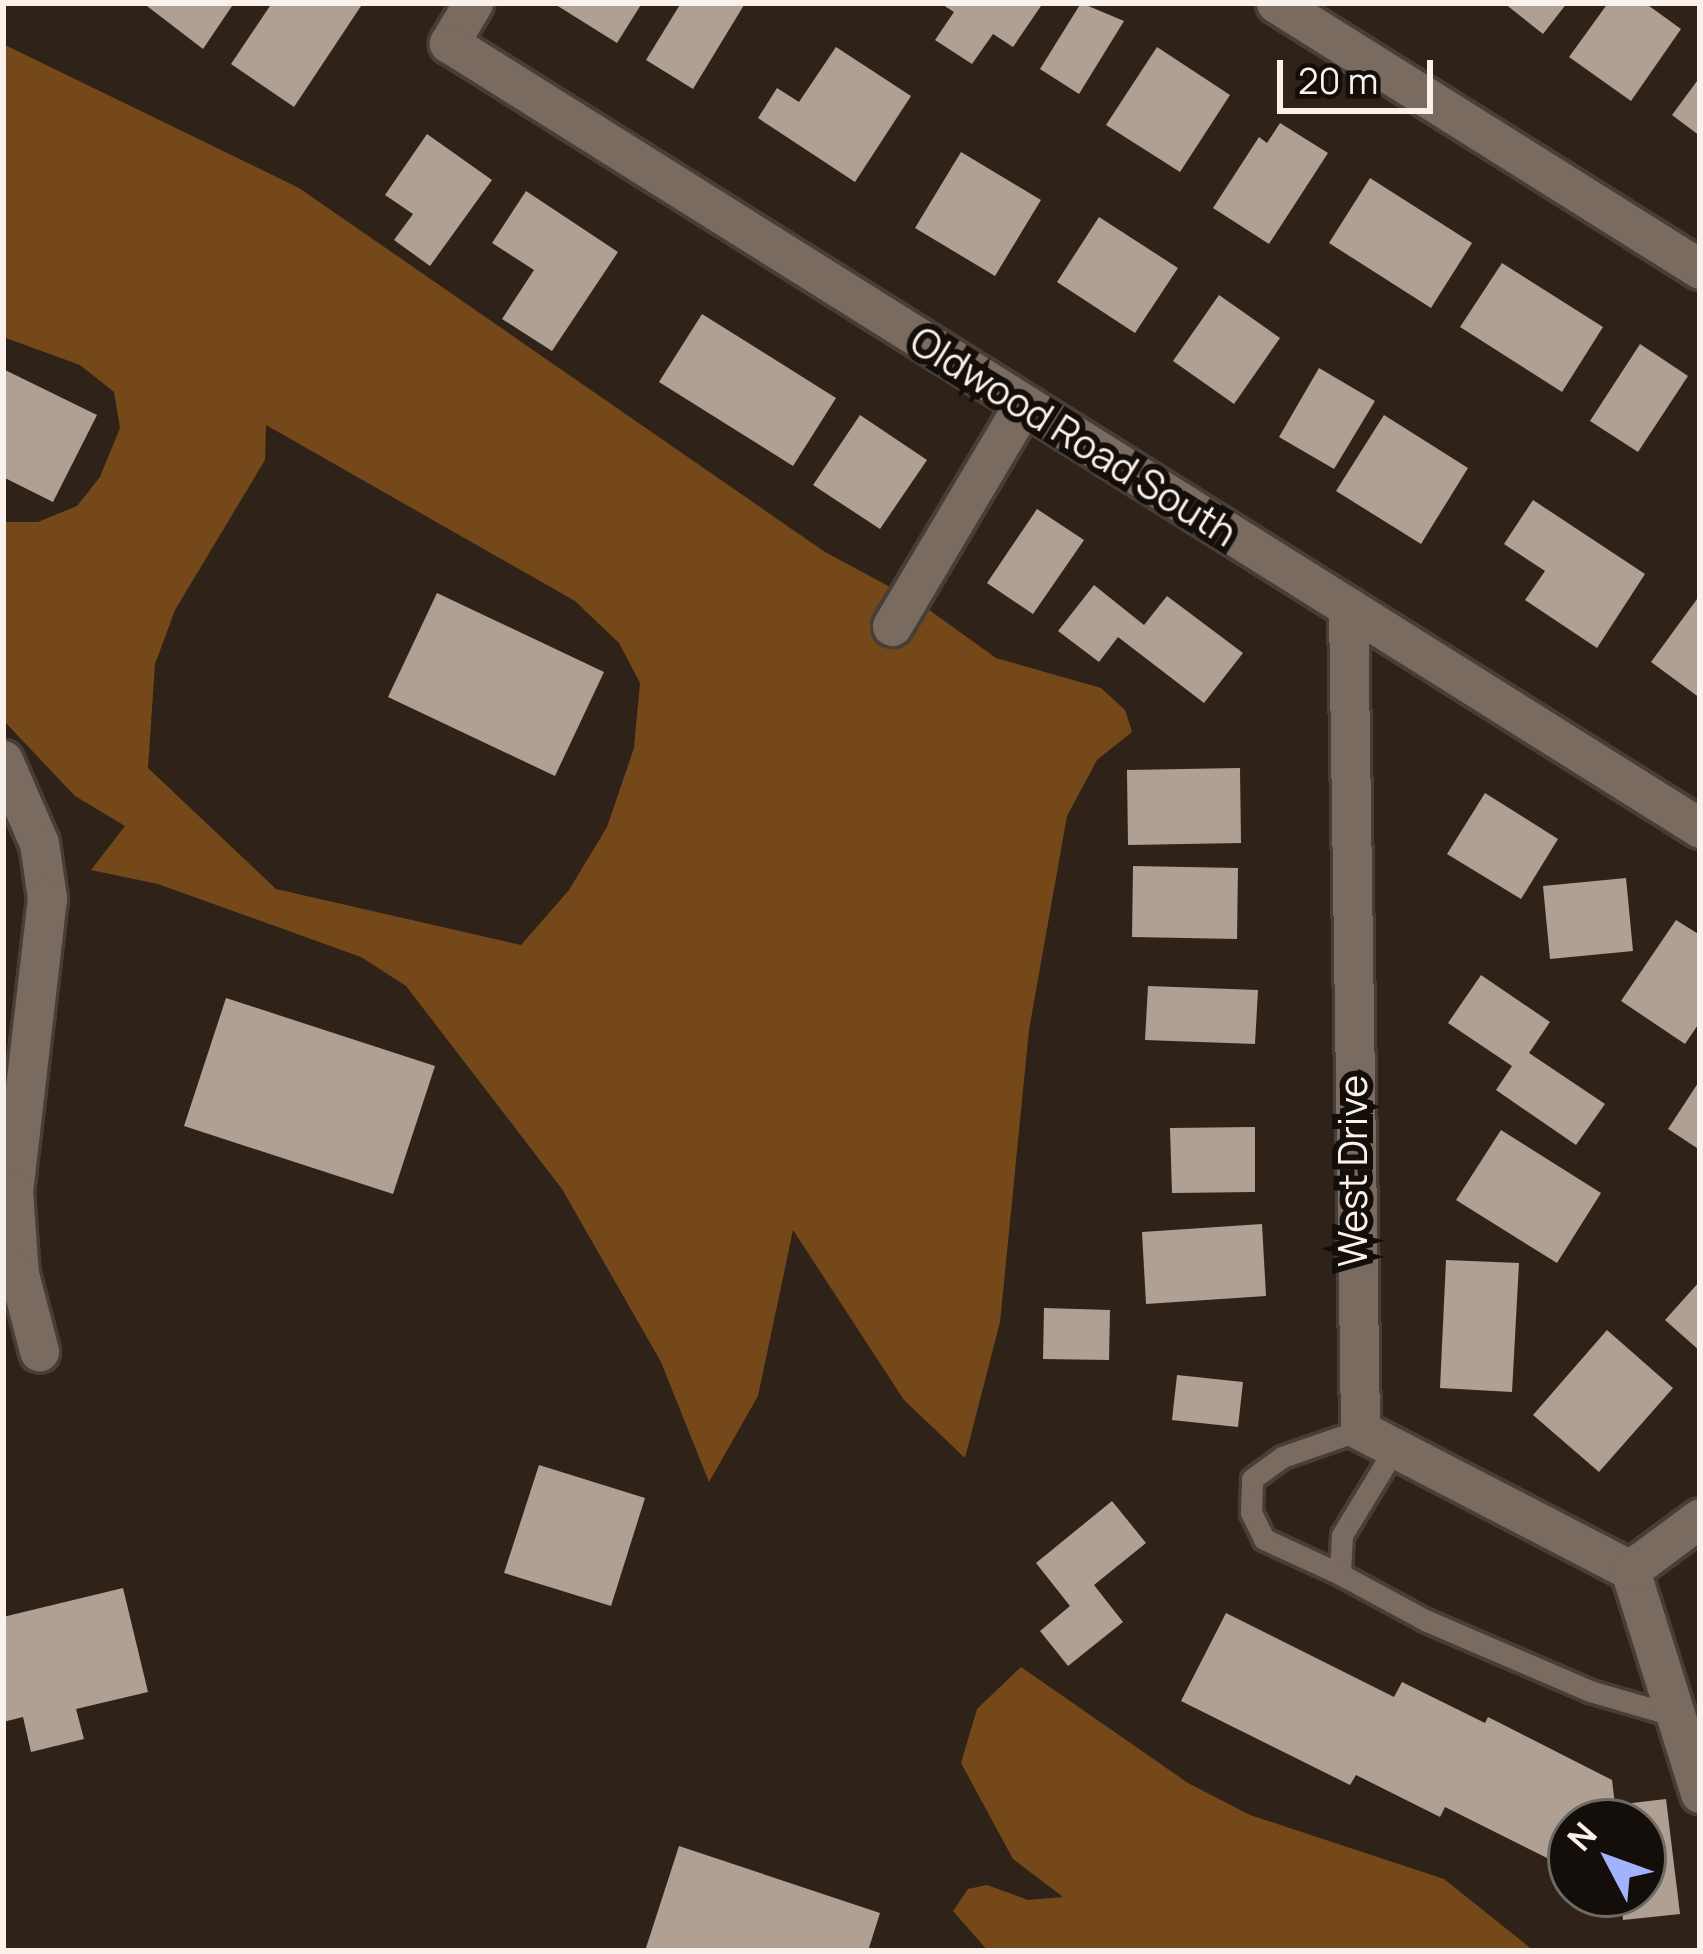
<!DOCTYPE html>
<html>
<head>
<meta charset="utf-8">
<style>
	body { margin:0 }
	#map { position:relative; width:1703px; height:1954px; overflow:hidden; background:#2f2319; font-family:Manrope,sans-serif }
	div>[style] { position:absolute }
	.forest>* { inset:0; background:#754819 }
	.building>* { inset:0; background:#afa093 }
	.roads { filter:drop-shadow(3px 0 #493e37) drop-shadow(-3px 0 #493e37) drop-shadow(0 3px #493e37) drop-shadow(0 -3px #493e37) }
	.lane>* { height:21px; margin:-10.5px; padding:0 10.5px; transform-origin:10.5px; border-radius:10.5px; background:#796b5f }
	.street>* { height:39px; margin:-19.5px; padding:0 19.5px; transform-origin:19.5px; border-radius:19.5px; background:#796b5f }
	span { translate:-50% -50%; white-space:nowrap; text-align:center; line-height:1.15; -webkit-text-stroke:12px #130e09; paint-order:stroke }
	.street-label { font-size:39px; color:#f9f1ea }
	.frame { position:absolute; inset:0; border:6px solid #f9f1ea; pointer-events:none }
	.north { position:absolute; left:1547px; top:1798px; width:120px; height:120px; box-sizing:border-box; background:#130e09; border:3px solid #6f6963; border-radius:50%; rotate:311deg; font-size:33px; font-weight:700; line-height:48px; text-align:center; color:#f9f1ea }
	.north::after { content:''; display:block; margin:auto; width:42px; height:54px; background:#a1b3fd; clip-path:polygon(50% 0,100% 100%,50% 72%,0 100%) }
	.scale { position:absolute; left:1277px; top:60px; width:156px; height:54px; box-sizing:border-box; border:6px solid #f9f1ea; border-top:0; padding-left:15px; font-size:36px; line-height:42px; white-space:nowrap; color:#f9f1ea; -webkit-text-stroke:9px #130e09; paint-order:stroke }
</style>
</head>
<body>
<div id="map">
	<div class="forest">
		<i style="clip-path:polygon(evenodd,3px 44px,299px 188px,825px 552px,918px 602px,996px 658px,1101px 688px,1125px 710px,1132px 732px,1097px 760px,1067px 816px,1029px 1030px,1000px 1322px,965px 1458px,904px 1400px,793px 1230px,758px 1396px,709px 1482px,661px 1362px,562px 1189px,406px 986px,361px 957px,158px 884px,91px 870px,125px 826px,75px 796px,3px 720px,3px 522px,38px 522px,77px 506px,100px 477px,120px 428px,114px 392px,80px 365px,3px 337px,3px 44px,266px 425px,575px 601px,619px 643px,640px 683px,634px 748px,607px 827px,569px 890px,521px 945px,276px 889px,148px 768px,155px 664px,175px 610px,265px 460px,266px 425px)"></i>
		<i style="clip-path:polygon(1021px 1667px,1188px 1783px,1250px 1815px,1444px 1879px,1534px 1951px,988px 1951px,953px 1911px,968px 1889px,987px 1885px,1028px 1900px,1063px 1897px,1013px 1859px,961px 1763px,977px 1709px)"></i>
	</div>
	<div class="building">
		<i style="clip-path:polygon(143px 3px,234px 3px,203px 49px)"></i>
		<i style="clip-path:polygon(272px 3px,363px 3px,294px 107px,231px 64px)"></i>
		<i style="clip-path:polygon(553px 3px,642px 3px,617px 43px)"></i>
		<i style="clip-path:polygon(681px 3px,744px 5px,693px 89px,646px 60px)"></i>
		<i style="clip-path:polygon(940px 3px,1043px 3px,1013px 47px,993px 34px,972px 64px,935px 40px,954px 12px)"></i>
		<i style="clip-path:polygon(1081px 3px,1124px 21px,1079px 94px,1040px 69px)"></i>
		<i style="clip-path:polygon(1504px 3px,1567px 3px,1543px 34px)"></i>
		<i style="clip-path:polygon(1608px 3px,1645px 3px,1681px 29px,1631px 101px,1569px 57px)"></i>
		<i style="clip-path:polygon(836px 47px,911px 96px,855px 182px,758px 118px,777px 88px,799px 102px)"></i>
		<i style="clip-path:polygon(1157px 47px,1230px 95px,1180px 172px,1106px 125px)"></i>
		<i style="clip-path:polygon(1700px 77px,1700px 136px,1672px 115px)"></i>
		<i style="clip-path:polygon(1280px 123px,1328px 153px,1269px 244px,1213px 208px,1259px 137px,1267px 143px)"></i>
		<i style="clip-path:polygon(427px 134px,492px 180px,430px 266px,394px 240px,413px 214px,385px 195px)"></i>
		<i style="clip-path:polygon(961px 152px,1041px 200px,995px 276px,915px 228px)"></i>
		<i style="clip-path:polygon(1370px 178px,1472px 243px,1431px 308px,1329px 243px)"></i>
		<i style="clip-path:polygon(526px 191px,618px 252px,552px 351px,502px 319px,534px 270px,492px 243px)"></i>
		<i style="clip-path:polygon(1099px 217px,1178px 268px,1135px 333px,1057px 282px)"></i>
		<i style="clip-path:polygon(1502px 263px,1603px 327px,1562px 392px,1460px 327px)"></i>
		<i style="clip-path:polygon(1219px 295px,1280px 338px,1234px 404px,1173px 361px)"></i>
		<i style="clip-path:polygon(702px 314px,836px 398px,793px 466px,659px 382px)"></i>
		<i style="clip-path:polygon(1640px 344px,1688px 376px,1638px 452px,1590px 421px)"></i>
		<i style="clip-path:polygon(1319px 368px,1375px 401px,1334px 469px,1279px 437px)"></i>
		<i style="clip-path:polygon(3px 369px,97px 415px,53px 502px,3px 477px)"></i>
		<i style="clip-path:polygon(860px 415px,927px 460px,880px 529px,813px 485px)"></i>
		<i style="clip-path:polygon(1384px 415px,1468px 468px,1421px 544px,1336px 491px)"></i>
		<i style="clip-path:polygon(1533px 500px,1645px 574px,1597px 648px,1525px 600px,1545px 571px,1504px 544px)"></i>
		<i style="clip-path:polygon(1037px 509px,1084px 540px,1033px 614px,987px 583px)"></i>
		<i style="clip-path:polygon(1094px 585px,1144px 625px,1167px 596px,1243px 653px,1204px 703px,1118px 637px,1099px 662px,1058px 631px)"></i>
		<i style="clip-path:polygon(437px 593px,604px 672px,555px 776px,388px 697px)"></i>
		<i style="clip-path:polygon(1700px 595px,1700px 698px,1651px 662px)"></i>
		<i style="clip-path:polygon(1240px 768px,1241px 843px,1128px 845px,1127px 770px)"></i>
		<i style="clip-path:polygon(1485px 793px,1558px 839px,1521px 899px,1447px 854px)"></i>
		<i style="clip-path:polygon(1133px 866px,1238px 868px,1237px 939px,1132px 937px)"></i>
		<i style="clip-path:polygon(1626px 878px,1633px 951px,1550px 959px,1543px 886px)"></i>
		<i style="clip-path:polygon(1676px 920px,1700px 935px,1700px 1022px,1685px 1044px,1621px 1001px)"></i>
		<i style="clip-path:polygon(1481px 975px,1550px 1022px,1529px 1053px,1605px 1104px,1576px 1145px,1496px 1090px,1512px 1066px,1448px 1023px)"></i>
		<i style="clip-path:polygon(1148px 986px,1258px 990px,1255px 1044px,1145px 1040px)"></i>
		<i style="clip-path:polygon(226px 998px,435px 1066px,393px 1194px,184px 1126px)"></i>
		<i style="clip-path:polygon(1700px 1080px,1700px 1150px,1668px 1129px)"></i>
		<i style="clip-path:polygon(1255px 1127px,1255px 1192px,1172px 1193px,1170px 1128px)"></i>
		<i style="clip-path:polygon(1501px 1130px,1601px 1193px,1557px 1263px,1456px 1200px)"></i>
		<i style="clip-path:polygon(1262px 1224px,1266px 1296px,1146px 1304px,1142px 1232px)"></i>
		<i style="clip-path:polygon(1446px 1260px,1519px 1263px,1512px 1392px,1440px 1388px)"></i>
		<i style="clip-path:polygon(1700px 1281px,1700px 1351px,1665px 1320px)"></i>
		<i style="clip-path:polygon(1044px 1308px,1110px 1310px,1109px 1360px,1043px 1359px)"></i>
		<i style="clip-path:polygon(1607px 1330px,1673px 1388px,1599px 1472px,1533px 1415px)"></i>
		<i style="clip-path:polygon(1177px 1375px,1243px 1382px,1238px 1427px,1172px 1420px)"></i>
		<i style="clip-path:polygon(539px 1465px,645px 1498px,611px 1606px,504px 1573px)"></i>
		<i style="clip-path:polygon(1112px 1501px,1146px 1543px,1094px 1585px,1123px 1622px,1068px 1666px,1040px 1631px,1070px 1606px,1036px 1563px)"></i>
		<i style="clip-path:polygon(123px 1588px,148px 1692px,76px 1709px,84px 1739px,31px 1752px,23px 1717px,3px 1722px,3px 1617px)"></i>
		<i style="clip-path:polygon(1226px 1613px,1394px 1697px,1402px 1682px,1485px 1723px,1488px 1717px,1612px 1780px,1615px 1805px,1666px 1799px,1680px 1914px,1623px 1920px,1620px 1894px,1643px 1894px,1643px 1822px,1571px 1822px,1571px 1870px,1445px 1807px,1440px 1817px,1356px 1775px,1350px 1785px,1181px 1701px)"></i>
		<i style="clip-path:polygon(679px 1846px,880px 1913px,868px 1951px,645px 1951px)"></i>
	</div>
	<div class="roads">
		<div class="lane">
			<i style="left:1395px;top:1448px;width:102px;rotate:121.3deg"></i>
			<i style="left:1342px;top:1535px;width:39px;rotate:93deg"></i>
			<i style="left:1340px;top:1574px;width:97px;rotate:28.4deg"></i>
			<i style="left:1425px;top:1620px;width:180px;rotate:23.3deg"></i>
			<i style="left:1590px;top:1691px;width:90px;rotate:16.2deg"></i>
			<i style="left:1340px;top:1574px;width:84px;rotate:-155.3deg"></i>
			<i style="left:1264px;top:1539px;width:30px;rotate:-116deg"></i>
			<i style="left:1251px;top:1512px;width:33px;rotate:-88deg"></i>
			<i style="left:1252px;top:1479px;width:37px;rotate:-36deg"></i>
			<i style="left:1282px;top:1457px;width:83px;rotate:-19.1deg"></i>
		</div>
		<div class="street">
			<i style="left:473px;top:3px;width:47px;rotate:121deg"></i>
			<i style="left:449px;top:43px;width:1477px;rotate:32.11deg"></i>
			<i style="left:1276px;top:3px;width:501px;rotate:32.1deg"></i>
			<i style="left:1348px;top:607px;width:823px;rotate:89.16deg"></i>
			<i style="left:1360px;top:1430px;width:304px;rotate:27.4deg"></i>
			<i style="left:892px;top:626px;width:258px;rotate:-59.3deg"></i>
			<i style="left:3px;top:760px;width:90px;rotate:66.6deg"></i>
			<i style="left:39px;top:843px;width:56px;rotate:81.7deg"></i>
			<i style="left:47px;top:898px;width:295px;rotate:96.6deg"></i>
			<i style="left:13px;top:1191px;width:83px;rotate:85.9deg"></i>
			<i style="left:19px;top:1274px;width:80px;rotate:75.4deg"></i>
			<i style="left:1630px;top:1570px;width:234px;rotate:72.6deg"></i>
			<i style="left:1630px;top:1570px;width:87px;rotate:-36.6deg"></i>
		</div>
	</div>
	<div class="street-label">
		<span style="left:1074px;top:436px;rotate:32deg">Oldwood Road South</span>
		<span style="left:1352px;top:1171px;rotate:-90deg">West Drive</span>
	</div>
	<div class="frame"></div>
	<div class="north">N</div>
	<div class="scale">20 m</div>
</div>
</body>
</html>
